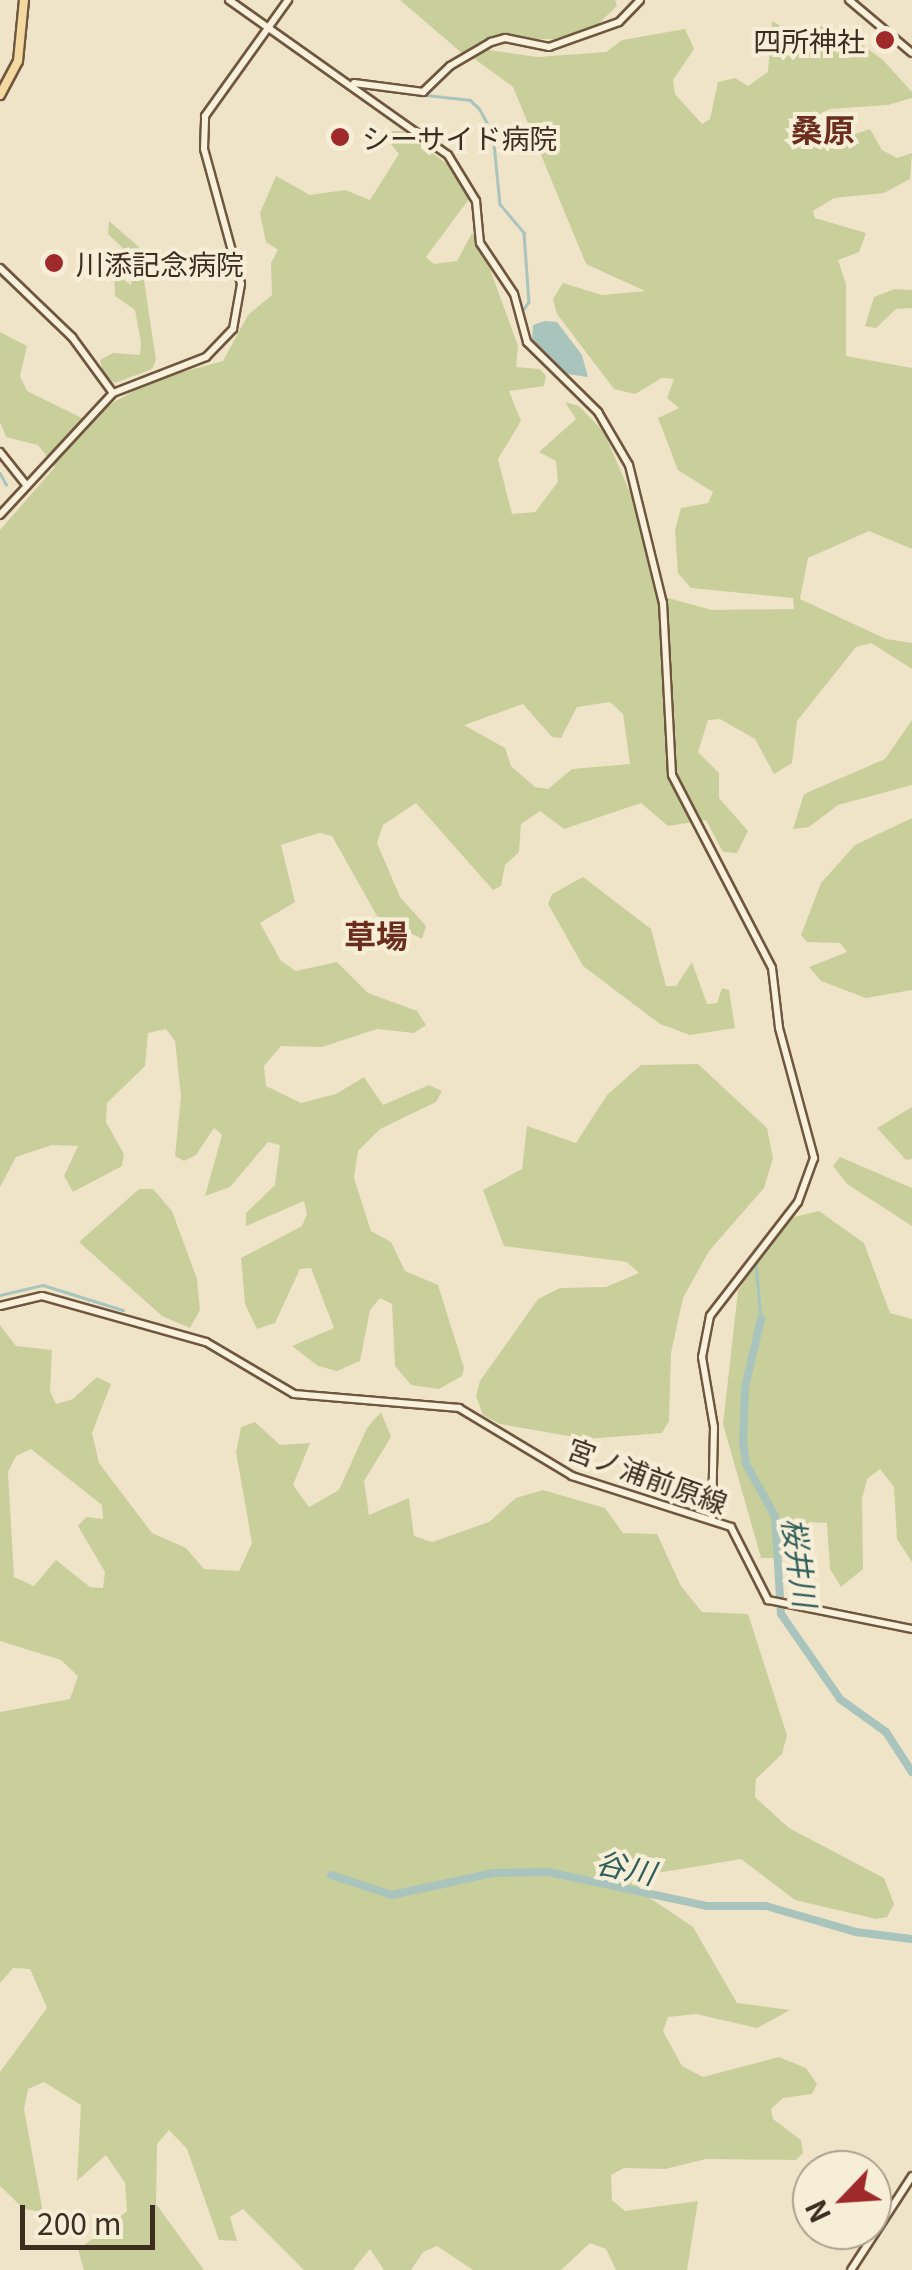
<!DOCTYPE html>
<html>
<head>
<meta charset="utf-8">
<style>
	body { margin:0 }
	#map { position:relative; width:912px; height:2270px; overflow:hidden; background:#f0e4c8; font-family:Georgia,"Noto Sans JP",serif }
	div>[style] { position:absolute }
	.green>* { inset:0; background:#c9cf9b }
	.water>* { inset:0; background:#a9c4bc }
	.stream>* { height:2.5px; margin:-1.25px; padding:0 1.25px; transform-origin:1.25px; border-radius:1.25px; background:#a9c4bc }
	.river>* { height:8px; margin:-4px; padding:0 4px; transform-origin:4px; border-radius:4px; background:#a9c4bc }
	.roads { filter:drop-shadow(2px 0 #6f573f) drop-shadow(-2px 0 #6f573f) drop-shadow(0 2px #6f573f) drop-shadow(0 -2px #6f573f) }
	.secondary>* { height:6px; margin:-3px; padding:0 3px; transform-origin:3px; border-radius:3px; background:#faf1dc }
	.primary>* { height:8px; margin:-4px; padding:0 4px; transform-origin:4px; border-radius:4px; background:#f3d9a0 }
	.dots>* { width:28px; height:28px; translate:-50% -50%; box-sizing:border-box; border:5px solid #f7eed8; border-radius:50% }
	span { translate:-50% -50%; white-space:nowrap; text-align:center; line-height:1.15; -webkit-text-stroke:8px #f7eed8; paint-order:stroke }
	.poi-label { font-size:28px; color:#3d2e20 }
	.right { translate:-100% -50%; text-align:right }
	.left { translate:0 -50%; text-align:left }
	.street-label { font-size:28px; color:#3d2e20 }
	.water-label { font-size:30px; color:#2f5d5a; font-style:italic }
	.quarter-label { font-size:32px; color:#6b2e1e; font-weight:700 }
	.north { position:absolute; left:792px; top:2150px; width:100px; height:100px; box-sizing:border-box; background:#f7eed8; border:2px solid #ada18e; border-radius:50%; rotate:245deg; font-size:28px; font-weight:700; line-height:40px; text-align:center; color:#3d2e20 }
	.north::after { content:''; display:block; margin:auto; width:35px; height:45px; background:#9e2a2b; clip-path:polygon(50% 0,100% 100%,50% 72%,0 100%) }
	.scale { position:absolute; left:20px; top:2205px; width:135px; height:45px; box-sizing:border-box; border:5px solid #3d2e20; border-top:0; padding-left:12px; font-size:30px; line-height:35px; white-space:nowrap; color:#3d2e20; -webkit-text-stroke:8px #f7eed8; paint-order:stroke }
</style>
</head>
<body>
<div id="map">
	<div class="green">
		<i style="clip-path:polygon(400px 0,615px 0,617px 6px,596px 26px,555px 39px,490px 40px,463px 54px)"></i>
		<i style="clip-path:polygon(evenodd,772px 21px,789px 31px,816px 25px,843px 31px,883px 60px,912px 92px,912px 98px,888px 105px,830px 109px,808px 120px,803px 134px,836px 141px,870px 129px,882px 150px,897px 158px,912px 153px,910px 179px,884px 193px,834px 198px,813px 211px,815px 218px,866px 233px,859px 252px,838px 260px,846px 284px,846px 356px,912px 368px,912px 549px,869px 531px,808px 558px,800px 599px,886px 639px,912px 643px,912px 669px,871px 643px,856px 647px,797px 721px,792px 763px,774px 774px,755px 739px,720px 719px,708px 720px,698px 752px,719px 773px,719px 798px,748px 831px,737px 853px,723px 852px,706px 820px,668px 826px,641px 803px,564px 829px,540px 811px,521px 824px,519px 852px,505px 865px,501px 886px,493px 890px,416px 803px,383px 825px,377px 843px,400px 897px,426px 926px,422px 939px,377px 916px,332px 836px,319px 833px,281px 845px,295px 902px,260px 923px,281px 961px,296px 971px,337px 962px,368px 993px,417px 1011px,426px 1025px,414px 1033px,377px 1029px,322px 1047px,281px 1046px,264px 1066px,266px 1086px,301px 1103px,336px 1094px,364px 1077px,383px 1105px,429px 1085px,442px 1091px,436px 1102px,380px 1129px,358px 1151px,354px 1178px,371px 1231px,391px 1242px,405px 1271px,438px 1285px,464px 1368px,462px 1376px,439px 1389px,411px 1385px,395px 1366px,392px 1304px,380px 1298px,370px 1310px,360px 1361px,337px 1371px,318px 1366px,292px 1346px,334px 1328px,311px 1268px,300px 1269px,275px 1323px,257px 1329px,245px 1304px,241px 1258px,302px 1226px,307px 1214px,304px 1201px,246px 1226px,246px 1213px,275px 1185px,280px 1145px,268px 1142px,230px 1187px,205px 1196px,222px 1135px,214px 1128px,196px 1155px,184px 1161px,175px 1156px,181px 1096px,175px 1041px,166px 1029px,148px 1033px,145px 1066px,107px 1103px,106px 1122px,124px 1154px,122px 1166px,73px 1192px,64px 1176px,78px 1146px,52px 1145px,16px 1157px,0 1187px,0 530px,55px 467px,38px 445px,6px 437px,0 422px,0 332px,27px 346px,20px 376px,27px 391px,84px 419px,153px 380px,223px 361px,248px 315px,272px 295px,271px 263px,278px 250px,266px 242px,260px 213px,276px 176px,310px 195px,345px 190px,370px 200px,399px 154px,389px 142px,392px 131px,403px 131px,455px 170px,469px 199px,426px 257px,434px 264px,457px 261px,472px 233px,478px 236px,518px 346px,516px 367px,540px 369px,546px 376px,544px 386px,509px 391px,521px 421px,498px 459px,512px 514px,535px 512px,558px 482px,556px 461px,539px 452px,576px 419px,565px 402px,579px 406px,604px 432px,641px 518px,657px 595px,712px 610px,794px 609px,793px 598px,691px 588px,678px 573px,675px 530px,681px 508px,708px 503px,713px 492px,678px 470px,658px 418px,679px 408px,667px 398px,674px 379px,662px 378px,635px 394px,614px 389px,557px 314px,553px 299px,563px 283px,602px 295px,645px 291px,586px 264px,513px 87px,472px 57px,482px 49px,537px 57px,606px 52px,622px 40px,685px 29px,694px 49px,673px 80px,675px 94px,702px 124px,710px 119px,718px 82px,735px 78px,748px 86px,768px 72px,772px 21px,610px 702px,623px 714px,630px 764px,572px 769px,548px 789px,535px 787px,511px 766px,505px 748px,464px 725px,523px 704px,552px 737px,561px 738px,577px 707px,610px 702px)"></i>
		<i style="clip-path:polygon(109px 221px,139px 247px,156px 360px,152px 369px,115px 383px,104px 376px,100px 360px,113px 353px,140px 355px,141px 343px,135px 310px,115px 296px,114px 273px,131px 285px,134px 259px,108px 234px)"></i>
		<i style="clip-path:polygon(894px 289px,912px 290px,912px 308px,896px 309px,876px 328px,865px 326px,874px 297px)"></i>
		<i style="clip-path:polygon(912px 720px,912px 785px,838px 805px,809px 827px,793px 829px,804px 794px,885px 759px)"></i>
		<i style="clip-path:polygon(912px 818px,912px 990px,866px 998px,821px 981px,809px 967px,847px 952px,840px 943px,807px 942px,801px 935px,821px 883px,855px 845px)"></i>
		<i style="clip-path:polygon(583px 877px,651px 929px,666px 986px,676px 986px,692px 962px,707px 1004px,717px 1003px,722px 988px,729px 990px,735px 1028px,690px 1035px,660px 1024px,583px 966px,548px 904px,552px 894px)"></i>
		<i style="clip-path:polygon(698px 1064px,767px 1128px,773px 1158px,764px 1188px,709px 1251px,683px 1298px,671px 1353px,669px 1421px,662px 1433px,586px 1439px,500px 1424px,483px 1415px,476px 1396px,480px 1381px,538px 1299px,560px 1288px,606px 1287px,639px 1273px,627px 1262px,504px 1246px,483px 1190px,522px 1169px,527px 1126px,576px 1143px,607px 1095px,641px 1065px)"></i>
		<i style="clip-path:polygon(912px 1107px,912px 1159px,906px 1160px,877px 1128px)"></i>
		<i style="clip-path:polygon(840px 1157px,912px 1188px,912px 1226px,847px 1184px,833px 1166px)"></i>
		<i style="clip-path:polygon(139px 1189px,153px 1189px,172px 1211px,197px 1279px,200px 1310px,190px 1328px,162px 1316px,79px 1242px)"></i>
		<i style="clip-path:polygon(819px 1211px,864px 1243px,890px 1313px,912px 1319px,912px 1562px,897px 1539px,894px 1487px,880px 1469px,867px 1479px,862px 1499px,863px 1569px,841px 1587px,830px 1569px,827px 1523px,809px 1522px,785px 1558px,761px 1558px,723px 1424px,738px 1291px,781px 1220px)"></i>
		<i style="clip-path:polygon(evenodd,0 1325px,16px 1346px,52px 1350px,50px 1391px,56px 1404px,73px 1399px,97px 1377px,111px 1384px,92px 1433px,99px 1463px,152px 1533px,186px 1548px,204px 1569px,239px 1571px,252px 1543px,236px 1452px,241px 1427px,255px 1422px,280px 1445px,310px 1443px,293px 1485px,309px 1507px,339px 1490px,367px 1428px,381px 1412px,391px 1437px,364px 1481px,369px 1515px,409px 1498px,414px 1536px,432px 1542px,489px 1522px,516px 1498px,543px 1490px,605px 1508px,623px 1533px,657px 1534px,681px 1586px,702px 1612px,748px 1614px,787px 1735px,782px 1754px,756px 1779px,755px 1797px,789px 1828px,884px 1878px,894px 1904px,887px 1917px,876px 1919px,795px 1900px,741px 1859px,633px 1877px,641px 1892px,693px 1927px,737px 2003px,790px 2010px,757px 2028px,696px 2014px,668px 2017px,663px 2031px,682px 2066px,703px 2077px,779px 2057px,806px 2068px,817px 2084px,812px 2094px,783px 2098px,771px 2109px,773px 2119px,801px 2140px,803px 2153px,796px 2160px,706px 2159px,665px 2169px,624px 2168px,611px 2175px,612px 2200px,625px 2211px,698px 2201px,687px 2270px,616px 2270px,606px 2249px,590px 2243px,561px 2270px,473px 2270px,437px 2246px,423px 2252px,411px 2270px,384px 2270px,370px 2249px,353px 2270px,304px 2270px,243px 2209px,230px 2217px,237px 2241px,219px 2240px,187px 2149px,169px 2130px,157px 2144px,156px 2204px,204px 2270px,84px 2270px,78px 2250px,127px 2211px,125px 2183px,106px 2155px,77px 2181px,81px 2105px,44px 2082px,28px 2089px,24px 2109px,43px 2212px,24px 2209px,0 2186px,0 2072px,47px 2008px,30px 1969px,13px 1968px,0 1983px,0 1712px,70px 1699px,78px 1676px,61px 1660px,0 1641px,0 1325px,31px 1449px,102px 1505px,103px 1519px,86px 1517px,78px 1526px,105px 1572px,103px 1588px,90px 1587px,56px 1560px,34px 1586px,14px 1577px,8px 1472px,16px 1456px,31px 1449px)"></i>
	</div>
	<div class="water">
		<i style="clip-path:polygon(545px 321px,557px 322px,582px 355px,588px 377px,567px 374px,532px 340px,533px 325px)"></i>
	</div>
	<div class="stream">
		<i style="left:240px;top:12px;width:127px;rotate:35.1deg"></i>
		<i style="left:381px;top:90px;width:90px;rotate:6.4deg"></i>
		<i style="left:470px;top:100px;width:12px;rotate:42deg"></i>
		<i style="left:479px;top:108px;width:29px;rotate:61deg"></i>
		<i style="left:493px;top:133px;width:71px;rotate:84.4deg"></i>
		<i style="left:500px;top:204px;width:38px;rotate:50deg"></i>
		<i style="left:524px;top:233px;width:69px;rotate:85.9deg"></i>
		<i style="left:529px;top:302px;width:12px;rotate:125deg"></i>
		<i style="left:0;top:473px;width:13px;rotate:61deg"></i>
		<i style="left:756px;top:1263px;width:56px;rotate:84.9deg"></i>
		<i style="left:0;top:1295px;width:44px;rotate:-13.1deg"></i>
		<i style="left:43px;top:1285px;width:84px;rotate:17.4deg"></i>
	</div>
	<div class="river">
		<i style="left:761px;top:1319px;width:71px;rotate:103.1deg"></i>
		<i style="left:745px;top:1388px;width:54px;rotate:92.1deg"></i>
		<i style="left:743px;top:1442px;width:22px;rotate:82deg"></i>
		<i style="left:746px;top:1464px;width:60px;rotate:60.9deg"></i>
		<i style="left:775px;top:1516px;width:98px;rotate:86.5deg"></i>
		<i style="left:781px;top:1614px;width:103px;rotate:55.2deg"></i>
		<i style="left:840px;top:1699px;width:57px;rotate:35.7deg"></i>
		<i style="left:886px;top:1732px;width:48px;rotate:57deg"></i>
		<i style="left:331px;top:1875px;width:64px;rotate:18.2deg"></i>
		<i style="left:392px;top:1895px;width:103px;rotate:-12.3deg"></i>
		<i style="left:493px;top:1873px;width:55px;rotate:-1deg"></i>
		<i style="left:548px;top:1872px;width:162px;rotate:12.1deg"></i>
		<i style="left:706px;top:1906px;width:60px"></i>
		<i style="left:766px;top:1906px;width:94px;rotate:16.1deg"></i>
		<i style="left:856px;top:1932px;width:56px;rotate:7.1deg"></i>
	</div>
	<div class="roads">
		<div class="secondary">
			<i style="left:229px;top:0;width:268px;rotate:35.3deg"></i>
			<i style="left:448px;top:155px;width:54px;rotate:58.7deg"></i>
			<i style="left:476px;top:201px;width:42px;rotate:84.6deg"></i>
			<i style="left:480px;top:243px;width:61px;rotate:56.3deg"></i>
			<i style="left:514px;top:294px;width:50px;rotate:74.8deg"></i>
			<i style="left:527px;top:342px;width:100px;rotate:44.6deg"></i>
			<i style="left:598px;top:412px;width:61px;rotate:59.7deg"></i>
			<i style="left:629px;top:465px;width:142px;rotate:76.2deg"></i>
			<i style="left:663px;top:603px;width:172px;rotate:87deg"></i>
			<i style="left:672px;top:775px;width:217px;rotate:62.6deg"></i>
			<i style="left:772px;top:968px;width:60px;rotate:83.3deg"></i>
			<i style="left:779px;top:1028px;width:135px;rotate:74.9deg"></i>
			<i style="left:814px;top:1158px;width:47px;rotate:110deg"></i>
			<i style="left:798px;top:1202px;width:144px;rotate:127.7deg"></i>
			<i style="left:710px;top:1316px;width:42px;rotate:101deg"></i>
			<i style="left:702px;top:1357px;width:71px;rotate:80.3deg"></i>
			<i style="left:714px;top:1427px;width:91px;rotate:91.3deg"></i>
			<i style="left:849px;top:0;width:82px;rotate:40.1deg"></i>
			<i style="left:354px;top:83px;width:70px;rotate:7.4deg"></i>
			<i style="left:423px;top:92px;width:37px;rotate:-44deg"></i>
			<i style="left:450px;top:66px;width:48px;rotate:-30.3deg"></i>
			<i style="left:491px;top:42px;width:15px;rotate:-16deg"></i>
			<i style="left:505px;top:38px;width:45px;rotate:11.6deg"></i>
			<i style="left:549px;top:47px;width:74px;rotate:-19.7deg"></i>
			<i style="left:619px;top:22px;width:30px;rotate:-46deg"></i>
			<i style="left:0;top:268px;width:100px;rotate:43.8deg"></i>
			<i style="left:72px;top:337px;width:69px;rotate:53.8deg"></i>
			<i style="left:0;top:452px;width:43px;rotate:51.5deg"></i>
			<i style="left:0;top:515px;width:166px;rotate:-47.2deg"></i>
			<i style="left:113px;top:393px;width:100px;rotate:-21.2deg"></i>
			<i style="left:206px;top:357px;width:39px;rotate:-46deg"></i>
			<i style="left:233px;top:329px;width:46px;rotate:-79.9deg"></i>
			<i style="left:241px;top:284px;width:140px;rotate:-105.3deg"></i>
			<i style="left:204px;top:149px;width:33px;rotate:-88deg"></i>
			<i style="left:205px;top:116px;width:143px;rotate:-54.4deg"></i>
			<i style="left:0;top:1306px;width:43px;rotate:-13.4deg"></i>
			<i style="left:42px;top:1296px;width:170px;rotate:15.7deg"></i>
			<i style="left:206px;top:1342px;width:102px;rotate:30.6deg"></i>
			<i style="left:294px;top:1394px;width:166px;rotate:4.8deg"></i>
			<i style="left:459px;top:1408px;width:132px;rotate:31deg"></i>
			<i style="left:572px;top:1476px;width:167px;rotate:17.8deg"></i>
			<i style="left:731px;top:1527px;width:82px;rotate:63.1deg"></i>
			<i style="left:768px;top:1600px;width:147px;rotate:11.4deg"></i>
			<i style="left:851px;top:2270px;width:112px;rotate:-57deg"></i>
		</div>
		<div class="primary">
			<i style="left:0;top:95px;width:38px;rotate:-62deg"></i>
			<i style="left:18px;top:61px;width:61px;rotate:-84.4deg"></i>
		</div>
	</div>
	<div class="dots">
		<i style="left:885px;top:40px;background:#9e2a2b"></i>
		<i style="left:340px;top:137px;background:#9e2a2b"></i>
		<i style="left:54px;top:263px;background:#9e2a2b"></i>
	</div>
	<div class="poi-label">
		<span class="right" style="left:865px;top:40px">四所神社</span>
		<span class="left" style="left:362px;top:137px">シーサイド病院</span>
		<span class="left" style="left:76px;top:263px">川添記念病院</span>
	</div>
	<div class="street-label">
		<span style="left:648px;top:1475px;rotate:20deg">宮ノ浦前原線</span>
	</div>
	<div class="water-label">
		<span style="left:801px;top:1562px;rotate:82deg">桜井川</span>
		<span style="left:626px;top:1866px;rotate:12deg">谷川</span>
	</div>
	<div class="quarter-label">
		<span style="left:823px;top:128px">桑原</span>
		<span style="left:376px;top:934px">草場</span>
	</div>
	<div class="north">N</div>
	<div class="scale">200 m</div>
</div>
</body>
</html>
